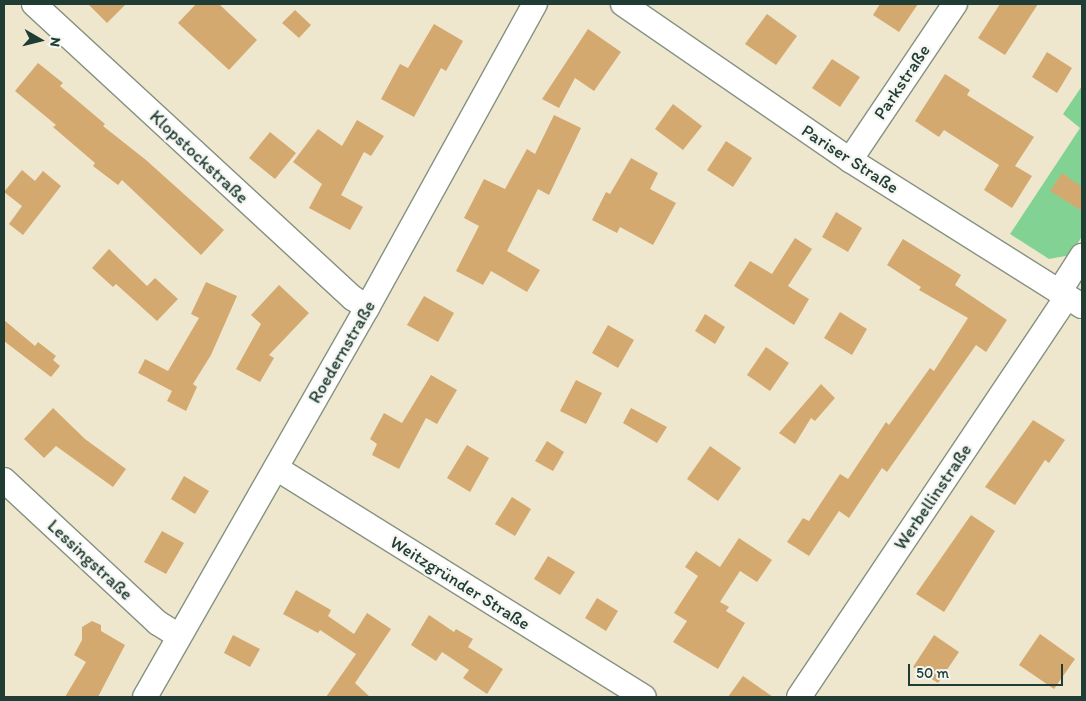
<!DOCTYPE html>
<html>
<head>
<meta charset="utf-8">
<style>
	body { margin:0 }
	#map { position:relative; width:1086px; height:701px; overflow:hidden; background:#eee7ce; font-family:Itim,sans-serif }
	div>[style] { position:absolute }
	.green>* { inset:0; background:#82d393 }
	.building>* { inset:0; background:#d4a96f }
	.roads { filter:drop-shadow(1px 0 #869281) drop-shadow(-1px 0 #869281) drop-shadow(0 1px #869281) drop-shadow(0 -1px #869281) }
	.minor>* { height:24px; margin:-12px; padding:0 12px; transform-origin:12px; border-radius:12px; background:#fff }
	span { translate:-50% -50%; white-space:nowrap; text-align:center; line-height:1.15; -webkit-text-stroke:5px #f6f6f2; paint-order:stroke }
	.street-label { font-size:18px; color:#1f3d34 }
	.frame { position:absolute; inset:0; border:5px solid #1f3d34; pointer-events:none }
	.north { position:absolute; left:15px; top:15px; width:50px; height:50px; -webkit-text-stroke:4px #f6f6f2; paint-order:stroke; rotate:98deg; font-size:14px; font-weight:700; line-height:20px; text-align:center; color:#1f3d34 }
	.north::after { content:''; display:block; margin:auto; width:18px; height:22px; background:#1f3d34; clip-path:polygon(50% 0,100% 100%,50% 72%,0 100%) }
	.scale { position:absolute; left:908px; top:664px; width:155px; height:22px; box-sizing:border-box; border:2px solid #1f3d34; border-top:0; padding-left:6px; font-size:15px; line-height:18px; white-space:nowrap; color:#1f3d34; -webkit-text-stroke:4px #f6f6f2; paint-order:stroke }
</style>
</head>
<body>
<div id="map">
	<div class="green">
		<i style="clip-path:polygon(1082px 86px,1082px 236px,1071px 255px,1049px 259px,1010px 234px,1080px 128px,1063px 114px)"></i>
	</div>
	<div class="building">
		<i style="clip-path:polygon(88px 4px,126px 4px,107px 23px)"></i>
		<i style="clip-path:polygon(196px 4px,219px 4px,257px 40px,229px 70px,178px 23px)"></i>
		<i style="clip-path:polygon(880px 4px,918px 4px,899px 32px,873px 15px)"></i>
		<i style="clip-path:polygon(1000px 4px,1038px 4px,1005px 55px,978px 38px)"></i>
		<i style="clip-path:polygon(295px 10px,311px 25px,299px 38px,282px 23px)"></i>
		<i style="clip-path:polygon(767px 14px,797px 36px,776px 65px,745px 44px)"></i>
		<i style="clip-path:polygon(434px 24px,463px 41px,446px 71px,441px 68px,414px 117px,381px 99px,400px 64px,408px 68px)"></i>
		<i style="clip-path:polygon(588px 29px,621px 52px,594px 91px,575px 78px,559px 108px,542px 99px)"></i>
		<i style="clip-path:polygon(1047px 52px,1072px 68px,1057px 93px,1032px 77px)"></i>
		<i style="clip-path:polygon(832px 59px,860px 77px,840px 107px,812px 88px)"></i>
		<i style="clip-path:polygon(38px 63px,63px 83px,60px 86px,105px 124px,103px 126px,146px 160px,224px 230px,201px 255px,122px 180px,118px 185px,93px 166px,95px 163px,53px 127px,56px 125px,15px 91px)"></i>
		<i style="clip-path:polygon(945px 74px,970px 90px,967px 95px,1034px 137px,1015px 166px,1032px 176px,1012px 208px,984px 190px,999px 165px,944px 130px,939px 137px,915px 121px)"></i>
		<i style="clip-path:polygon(673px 104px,702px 126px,683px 150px,655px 129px)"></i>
		<i style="clip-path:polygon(554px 115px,581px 128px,549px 195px,538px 189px,507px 251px,540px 270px,527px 292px,491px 271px,483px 285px,456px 271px,479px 226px,464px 218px,484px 179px,505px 189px,527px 149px,535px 154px)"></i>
		<i style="clip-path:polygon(357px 120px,384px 136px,371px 156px,364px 152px,341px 195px,363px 207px,350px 230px,309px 208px,322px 184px,293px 162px,318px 129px,342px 146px)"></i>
		<i style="clip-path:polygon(270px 132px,296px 153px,275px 179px,249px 158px)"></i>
		<i style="clip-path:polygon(726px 141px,752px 158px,733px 187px,707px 170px)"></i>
		<i style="clip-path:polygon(631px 158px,658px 173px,650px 189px,676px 203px,653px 245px,620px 227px,617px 233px,592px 220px,606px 192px,610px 194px)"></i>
		<i style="clip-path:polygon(22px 170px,35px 181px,43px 171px,61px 186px,23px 235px,9px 224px,22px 206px,4px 192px)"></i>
		<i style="clip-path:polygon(1062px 173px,1082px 187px,1082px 211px,1050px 191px)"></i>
		<i style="clip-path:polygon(836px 212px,862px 228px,848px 252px,822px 237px)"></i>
		<i style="clip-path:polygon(795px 238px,812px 249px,788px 286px,809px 299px,794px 325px,734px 286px,750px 261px,772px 274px)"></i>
		<i style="clip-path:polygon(903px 239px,961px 275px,955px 285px,1007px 320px,986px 352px,976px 345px,887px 472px,882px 468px,849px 518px,839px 511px,809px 556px,787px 542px,803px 518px,809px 521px,840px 474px,848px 479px,886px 422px,889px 425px,930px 368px,934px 371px,968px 318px,919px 290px,921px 287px,887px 265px)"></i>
		<i style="clip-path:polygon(109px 249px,147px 286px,155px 278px,178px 299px,157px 321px,116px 284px,113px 287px,92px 268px)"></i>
		<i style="clip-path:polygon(206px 282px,237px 296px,211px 355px,193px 384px,197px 387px,186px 411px,167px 401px,172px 391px,138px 373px,145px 359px,168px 371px,199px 318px,191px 314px)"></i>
		<i style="clip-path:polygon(279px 285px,309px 313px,269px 355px,274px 358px,260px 382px,236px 369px,261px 324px,251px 315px)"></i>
		<i style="clip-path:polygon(424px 296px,454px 313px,438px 342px,407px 325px)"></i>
		<i style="clip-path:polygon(840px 312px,867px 329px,852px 355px,824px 338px)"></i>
		<i style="clip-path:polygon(705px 314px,725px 327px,715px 344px,695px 331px)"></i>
		<i style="clip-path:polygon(4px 320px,35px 346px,38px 342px,56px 356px,53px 360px,60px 366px,51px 377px,4px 341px)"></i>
		<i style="clip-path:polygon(608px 325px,634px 340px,618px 368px,592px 353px)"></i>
		<i style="clip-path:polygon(766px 347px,789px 363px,770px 391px,747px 375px)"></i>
		<i style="clip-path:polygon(431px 375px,457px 390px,437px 424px,426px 418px,399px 469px,372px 455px,377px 444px,370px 439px,384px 413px,402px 423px)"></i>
		<i style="clip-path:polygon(576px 380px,602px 393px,586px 424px,560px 411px)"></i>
		<i style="clip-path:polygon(821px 384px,835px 398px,815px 421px,811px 418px,795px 444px,779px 433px)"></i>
		<i style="clip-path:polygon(53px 408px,85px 439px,126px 469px,113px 487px,56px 446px,44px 458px,24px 439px)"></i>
		<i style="clip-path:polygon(631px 408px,667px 427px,657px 443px,623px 423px)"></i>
		<i style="clip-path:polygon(1033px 420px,1065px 440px,1049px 463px,1045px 460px,1015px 505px,985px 487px)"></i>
		<i style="clip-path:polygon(547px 441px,564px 452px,553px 471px,535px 461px)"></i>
		<i style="clip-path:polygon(467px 445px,489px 458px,470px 492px,447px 478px)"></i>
		<i style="clip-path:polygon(710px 446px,741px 468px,718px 501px,687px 479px)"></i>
		<i style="clip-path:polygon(184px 476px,209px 491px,195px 514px,171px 499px)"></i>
		<i style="clip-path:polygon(512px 497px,531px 509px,515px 536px,495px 524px)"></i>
		<i style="clip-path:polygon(971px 515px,995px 531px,944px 612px,916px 594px)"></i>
		<i style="clip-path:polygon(162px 531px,184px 543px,166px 574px,144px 562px)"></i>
		<i style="clip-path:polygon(739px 538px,772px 560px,757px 582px,740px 571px,720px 602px,729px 607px,726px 611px,745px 623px,718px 669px,673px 642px,687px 621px,674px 613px,698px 576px,685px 567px,696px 551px,720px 567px)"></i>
		<i style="clip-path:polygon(548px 556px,575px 572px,560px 595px,534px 579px)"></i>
		<i style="clip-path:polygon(296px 590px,331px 610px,328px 616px,354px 634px,367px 613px,391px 629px,355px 683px,370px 697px,326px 697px,356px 654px,320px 630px,318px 633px,283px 614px)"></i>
		<i style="clip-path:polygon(597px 598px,618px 611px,606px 631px,585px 618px)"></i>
		<i style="clip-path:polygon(429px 615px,454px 632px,456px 629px,473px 639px,468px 647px,503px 669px,487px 694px,463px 678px,469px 670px,442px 652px,436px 661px,411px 645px)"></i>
		<i style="clip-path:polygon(92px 621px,101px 625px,101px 631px,125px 645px,98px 697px,65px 697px,86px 662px,74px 655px,82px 640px,82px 627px)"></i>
		<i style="clip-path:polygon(1040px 634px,1075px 659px,1054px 689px,1019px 665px)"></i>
		<i style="clip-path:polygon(233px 635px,260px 649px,250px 667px,224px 653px)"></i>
		<i style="clip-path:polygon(934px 635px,959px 652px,938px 683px,913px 667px)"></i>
		<i style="clip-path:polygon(743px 676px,773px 697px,728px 697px)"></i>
	</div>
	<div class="roads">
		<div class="minor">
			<i style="left:34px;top:4px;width:434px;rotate:42.7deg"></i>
			<i style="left:353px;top:298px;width:17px;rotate:36deg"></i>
			<i style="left:623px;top:4px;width:275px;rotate:34.5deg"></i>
			<i style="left:850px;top:160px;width:274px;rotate:32.2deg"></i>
			<i style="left:850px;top:160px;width:188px;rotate:-56.1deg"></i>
			<i style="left:1059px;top:292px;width:43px;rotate:-57.4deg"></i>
			<i style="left:276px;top:468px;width:433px;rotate:31.9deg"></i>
			<i style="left:4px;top:480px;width:210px;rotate:42.9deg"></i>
			<i style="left:158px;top:623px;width:25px;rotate:32deg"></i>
			<i style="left:145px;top:697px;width:448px;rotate:-60.3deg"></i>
			<i style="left:367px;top:308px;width:347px;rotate:-61.1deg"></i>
			<i style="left:799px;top:697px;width:481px;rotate:-56.2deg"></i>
		</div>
	</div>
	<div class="street-label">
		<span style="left:902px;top:82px;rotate:-56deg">Parkstraße</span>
		<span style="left:199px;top:157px;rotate:43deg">Klopstockstraße</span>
		<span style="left:850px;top:159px;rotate:33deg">Pariser Straße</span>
		<span style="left:342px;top:352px;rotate:-60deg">Roedernstraße</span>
		<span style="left:933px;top:497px;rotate:-56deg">Werbellinstraße</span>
		<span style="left:90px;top:560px;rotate:43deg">Lessingstraße</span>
		<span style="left:460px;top:583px;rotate:32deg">Weitzgründer Straße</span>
	</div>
	<div class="frame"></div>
	<div class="north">N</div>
	<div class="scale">50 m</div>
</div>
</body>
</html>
